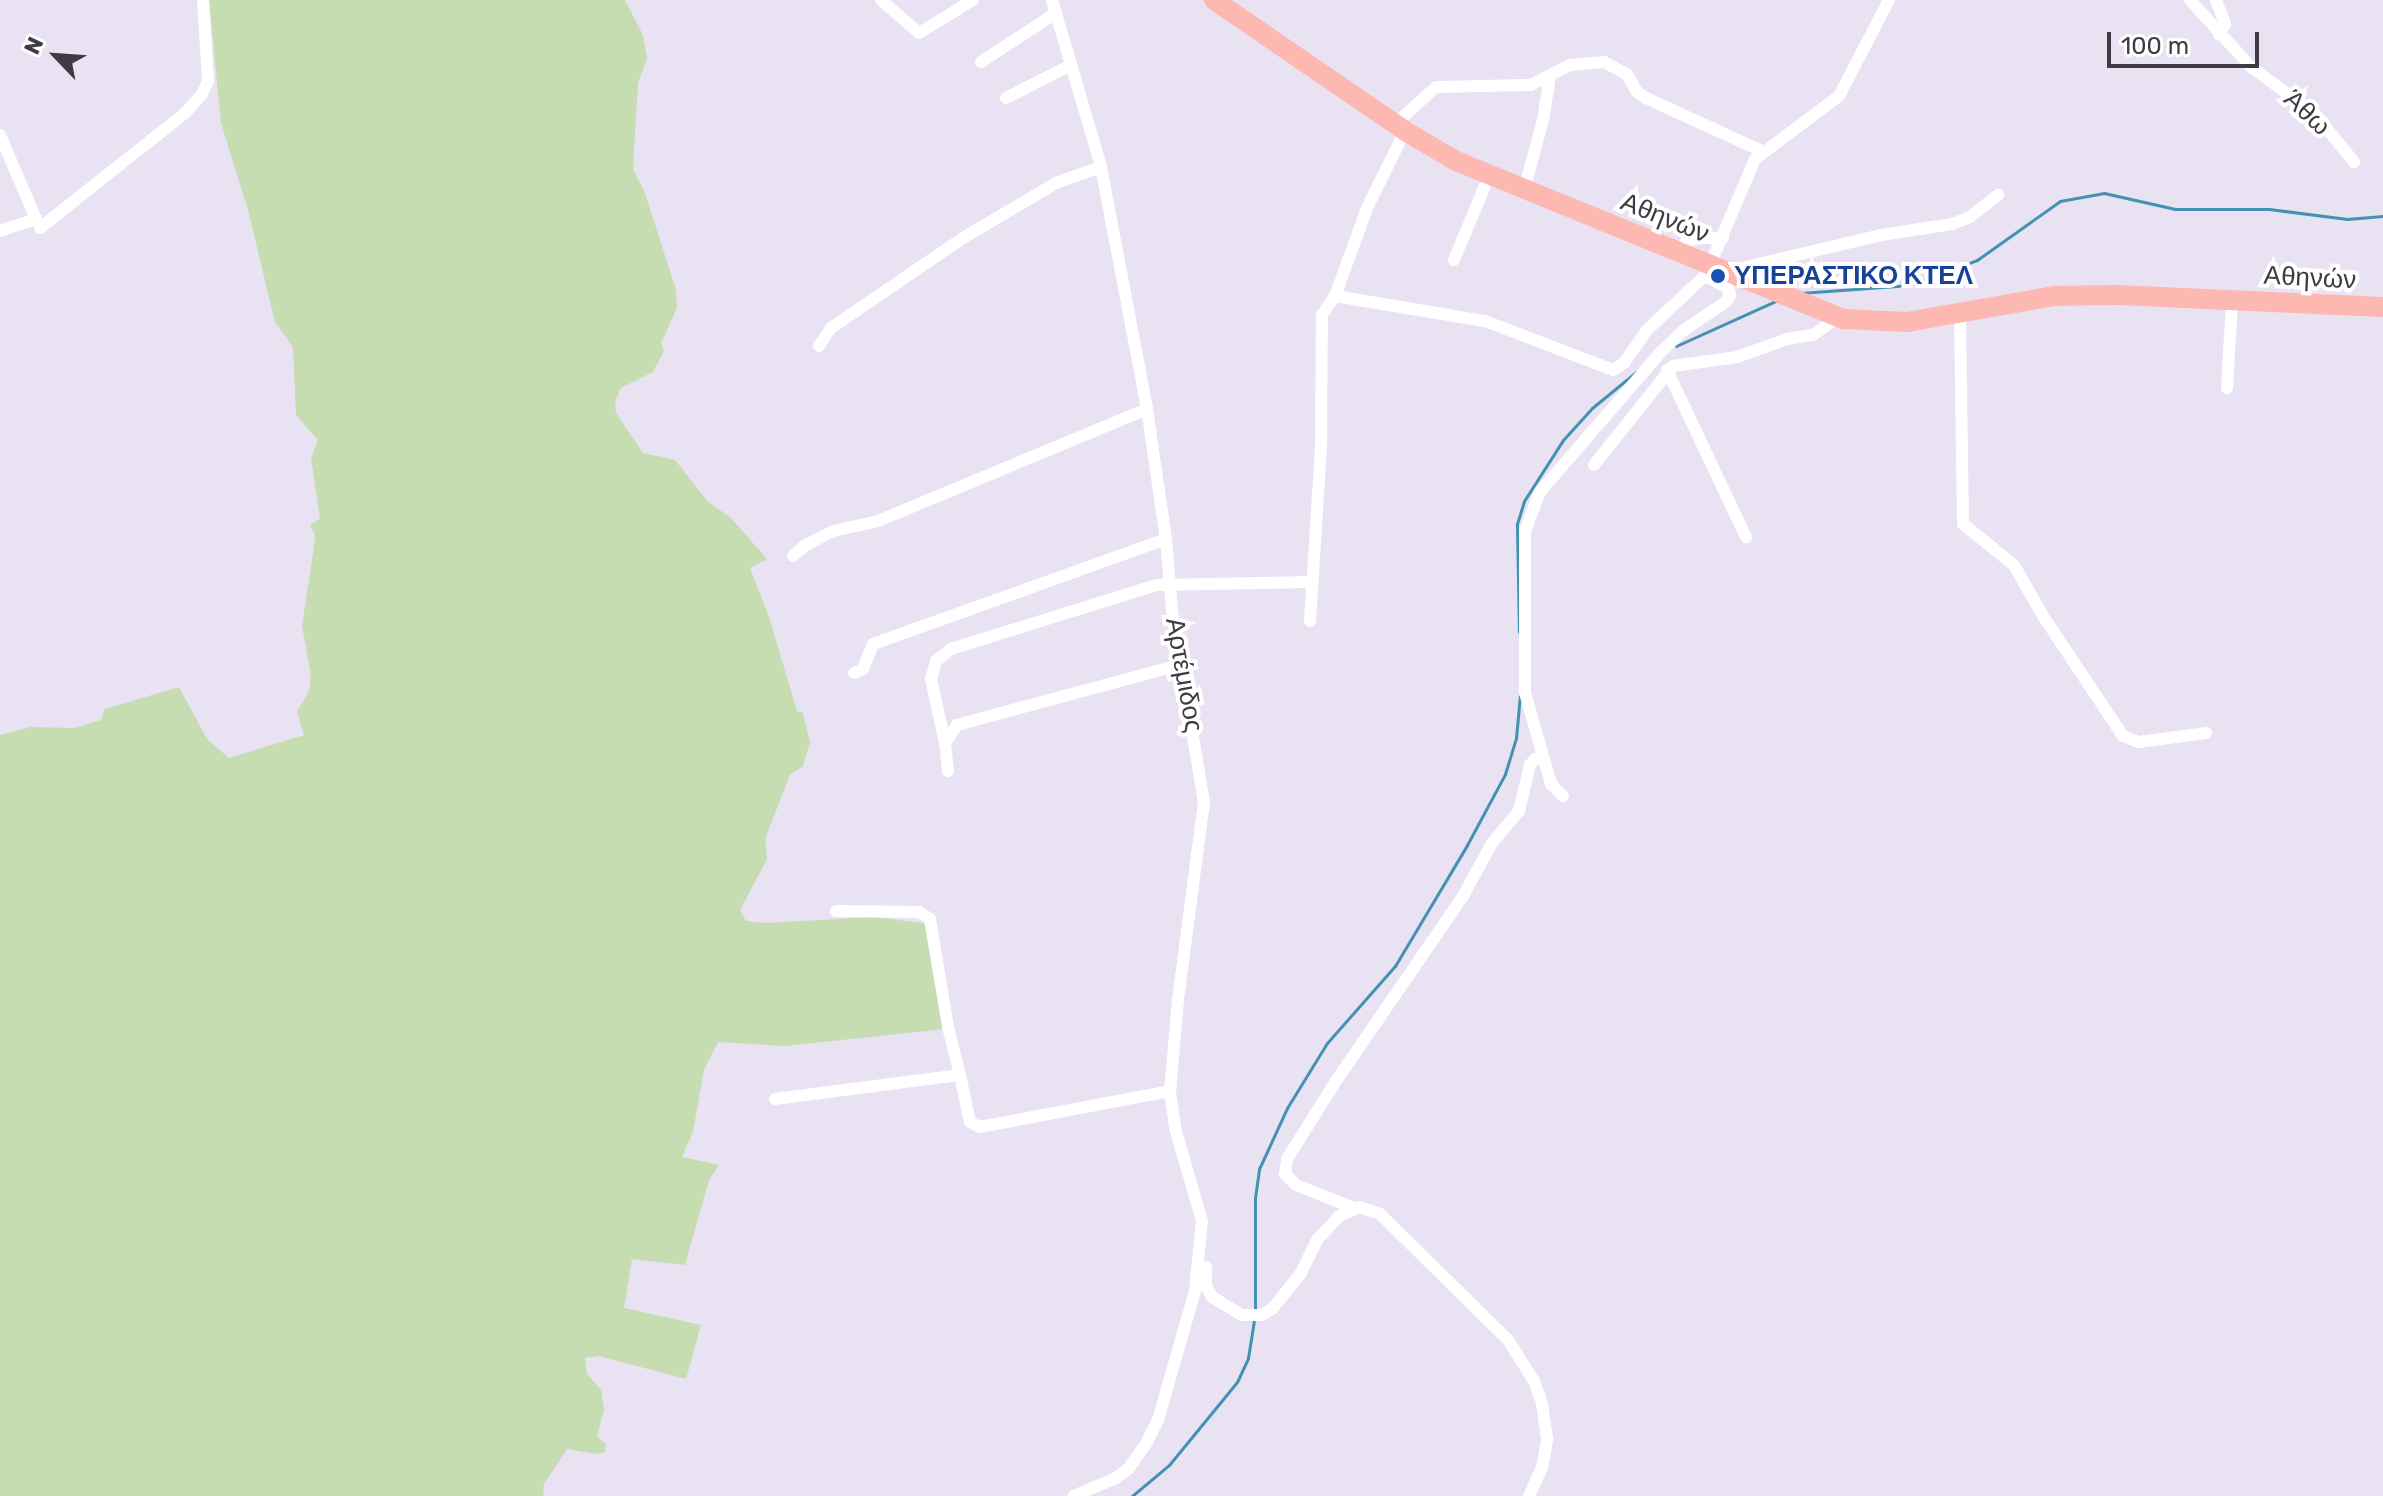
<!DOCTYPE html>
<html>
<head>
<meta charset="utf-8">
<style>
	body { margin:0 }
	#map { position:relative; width:2383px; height:1496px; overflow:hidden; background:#e8e2f2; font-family:Rubik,sans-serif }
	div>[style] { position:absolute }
	.green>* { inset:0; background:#c5ddb0 }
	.stream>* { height:3px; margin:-1.5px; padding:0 1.5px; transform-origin:1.5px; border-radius:1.5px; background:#4392b3 }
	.street>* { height:12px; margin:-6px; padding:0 6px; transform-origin:6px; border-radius:6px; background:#fff }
	.primary>* { height:20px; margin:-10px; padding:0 10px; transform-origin:10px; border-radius:10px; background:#feb8b2 }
	.dots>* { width:22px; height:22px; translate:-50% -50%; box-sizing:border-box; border:4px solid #fff; border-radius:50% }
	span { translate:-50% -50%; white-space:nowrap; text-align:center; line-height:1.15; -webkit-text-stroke:8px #fff; paint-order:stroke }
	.street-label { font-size:26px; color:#3e3b42 }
	.transit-label { font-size:26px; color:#164399; font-weight:700 }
	.left { translate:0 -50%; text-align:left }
	.north { position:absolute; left:16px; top:16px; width:80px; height:80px; -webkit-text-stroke:6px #fff; paint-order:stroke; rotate:295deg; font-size:22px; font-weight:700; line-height:32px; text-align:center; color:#3e3b42 }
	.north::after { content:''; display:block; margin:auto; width:28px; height:36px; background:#3e3b42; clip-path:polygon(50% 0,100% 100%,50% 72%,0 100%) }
	.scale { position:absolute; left:2107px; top:32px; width:152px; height:36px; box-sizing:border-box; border:4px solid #3e3b42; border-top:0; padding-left:10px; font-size:24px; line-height:28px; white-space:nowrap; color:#3e3b42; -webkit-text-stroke:6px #fff; paint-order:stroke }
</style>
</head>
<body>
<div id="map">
	<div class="green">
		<i style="clip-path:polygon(209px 0,625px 0,643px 35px,647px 58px,638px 83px,633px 169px,645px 193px,676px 290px,677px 308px,661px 343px,664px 351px,653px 372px,621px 388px,615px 401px,616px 413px,643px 453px,675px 460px,708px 502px,730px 517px,767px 559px,750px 568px,769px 617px,797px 711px,803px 713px,810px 742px,803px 766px,790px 775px,765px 839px,767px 859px,740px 910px,746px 921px,765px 923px,875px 917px,929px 924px,945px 1029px,785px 1046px,718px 1042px,704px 1070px,693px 1132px,682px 1157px,719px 1165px,709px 1180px,685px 1265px,632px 1259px,624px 1308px,701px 1325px,686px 1379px,599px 1356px,585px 1358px,587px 1374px,601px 1390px,604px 1409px,597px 1437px,606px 1444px,605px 1452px,597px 1454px,567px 1449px,544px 1484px,543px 1496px,0 1496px,0 735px,31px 727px,74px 728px,101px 720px,105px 709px,179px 687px,207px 739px,229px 758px,304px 735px,297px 712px,309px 691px,311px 675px,302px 626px,314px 547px,315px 535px,310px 525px,320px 519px,311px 458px,318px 440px,296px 415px,293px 347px,275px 322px,248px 210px,221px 123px)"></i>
	</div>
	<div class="stream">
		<i style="left:1800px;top:293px;width:111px;rotate:-4.1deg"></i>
		<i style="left:1911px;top:285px;width:71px;rotate:-20.7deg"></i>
		<i style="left:1977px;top:260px;width:102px;rotate:-35.4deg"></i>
		<i style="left:2060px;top:201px;width:45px;rotate:-10.3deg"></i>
		<i style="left:2104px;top:193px;width:73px;rotate:12.7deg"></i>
		<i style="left:2175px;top:209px;width:94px"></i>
		<i style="left:2269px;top:209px;width:79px;rotate:7.3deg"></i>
		<i style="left:2347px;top:219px;width:36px;rotate:-5deg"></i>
		<i style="left:1676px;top:346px;width:112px;rotate:-24.3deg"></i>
		<i style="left:1519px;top:632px;width:108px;rotate:-91.1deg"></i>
		<i style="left:1517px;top:524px;width:24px;rotate:-73deg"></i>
		<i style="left:1524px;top:501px;width:72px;rotate:-57.4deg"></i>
		<i style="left:1563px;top:440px;width:43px;rotate:-47.8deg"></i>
		<i style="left:1592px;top:408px;width:57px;rotate:-39.3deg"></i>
		<i style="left:1255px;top:1313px;width:115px;rotate:-90deg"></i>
		<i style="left:1255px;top:1198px;width:29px;rotate:-82deg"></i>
		<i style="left:1259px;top:1169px;width:67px;rotate:-65.3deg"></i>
		<i style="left:1287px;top:1108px;width:76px;rotate:-58.4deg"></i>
		<i style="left:1327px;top:1043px;width:103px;rotate:-48.6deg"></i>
		<i style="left:1395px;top:966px;width:141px;rotate:-59.2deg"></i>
		<i style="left:1467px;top:845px;width:81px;rotate:-61.8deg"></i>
		<i style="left:1505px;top:774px;width:38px;rotate:-73deg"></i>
		<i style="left:1516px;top:738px;width:43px;rotate:-84.7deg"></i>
		<i style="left:1132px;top:1496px;width:48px;rotate:-40deg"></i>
		<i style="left:1169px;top:1465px;width:107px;rotate:-50.7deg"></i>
		<i style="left:1237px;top:1382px;width:26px;rotate:-65deg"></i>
		<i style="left:1248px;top:1358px;width:37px;rotate:-81deg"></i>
	</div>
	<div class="street">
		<i style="left:881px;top:0;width:50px;rotate:41deg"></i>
		<i style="left:919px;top:33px;width:63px;rotate:-31.4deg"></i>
		<i style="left:1052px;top:0;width:174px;rotate:73.6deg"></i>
		<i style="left:1101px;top:167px;width:246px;rotate:79.2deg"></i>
		<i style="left:1147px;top:409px;width:131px;rotate:81.7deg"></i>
		<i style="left:1166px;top:539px;width:72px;rotate:85.2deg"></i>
		<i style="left:1172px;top:611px;width:194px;rotate:80.5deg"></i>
		<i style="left:1204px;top:802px;width:200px;rotate:97.5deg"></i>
		<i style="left:1178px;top:1000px;width:91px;rotate:95deg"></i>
		<i style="left:1170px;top:1091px;width:37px;rotate:82deg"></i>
		<i style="left:1175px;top:1128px;width:97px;rotate:73.8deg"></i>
		<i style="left:1202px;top:1221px;width:70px;rotate:95.7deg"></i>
		<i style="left:1195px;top:1291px;width:134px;rotate:106deg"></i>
		<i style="left:1158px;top:1420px;width:28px;rotate:117deg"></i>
		<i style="left:1145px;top:1445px;width:29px;rotate:125deg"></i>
		<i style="left:1128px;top:1469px;width:15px;rotate:143deg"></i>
		<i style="left:1116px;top:1478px;width:46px;rotate:156.8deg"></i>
		<i style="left:2190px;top:0;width:91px;rotate:47.7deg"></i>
		<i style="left:2251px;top:67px;width:79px;rotate:36.3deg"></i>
		<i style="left:2315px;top:114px;width:62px;rotate:50.9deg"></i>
		<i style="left:2216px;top:0;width:26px;rotate:69deg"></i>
		<i style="left:2225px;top:24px;width:12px;rotate:121deg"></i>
		<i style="left:981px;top:62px;width:90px;rotate:-33.2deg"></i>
		<i style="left:1006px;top:98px;width:73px;rotate:-26.9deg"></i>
		<i style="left:1395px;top:124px;width:55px;rotate:-42.1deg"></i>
		<i style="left:1436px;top:87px;width:95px;rotate:-1.2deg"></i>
		<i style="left:1531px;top:85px;width:44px;rotate:-27.1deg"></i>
		<i style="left:1570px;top:65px;width:34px;rotate:-5deg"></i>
		<i style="left:1604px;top:62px;width:26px;rotate:28deg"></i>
		<i style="left:1627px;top:74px;width:21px;rotate:61deg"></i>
		<i style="left:1637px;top:92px;width:11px;rotate:34deg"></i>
		<i style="left:1646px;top:98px;width:128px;rotate:24.6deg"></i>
		<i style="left:0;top:135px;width:91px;rotate:66.8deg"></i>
		<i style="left:36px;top:219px;width:38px;rotate:162deg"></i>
		<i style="left:1524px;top:190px;width:73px;rotate:-74.8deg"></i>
		<i style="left:1543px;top:120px;width:45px;rotate:-81deg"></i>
		<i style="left:40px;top:228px;width:185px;rotate:-38.4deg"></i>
		<i style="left:185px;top:113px;width:25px;rotate:-48deg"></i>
		<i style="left:202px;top:94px;width:14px;rotate:-65deg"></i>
		<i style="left:208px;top:81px;width:81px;rotate:-93.5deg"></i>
		<i style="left:1679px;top:252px;width:11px;rotate:-56deg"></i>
		<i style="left:1685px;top:243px;width:13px;rotate:-23deg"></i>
		<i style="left:1697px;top:238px;width:26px"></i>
		<i style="left:1454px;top:260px;width:91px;rotate:-67.4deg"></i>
		<i style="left:1710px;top:265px;width:115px;rotate:-67deg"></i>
		<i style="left:1755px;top:159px;width:105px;rotate:-36.9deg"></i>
		<i style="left:1839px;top:96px;width:108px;rotate:-62.5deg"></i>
		<i style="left:1729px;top:271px;width:156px;rotate:-13.3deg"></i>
		<i style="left:1881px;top:235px;width:72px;rotate:-8.8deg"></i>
		<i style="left:1952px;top:224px;width:19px;rotate:-21deg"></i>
		<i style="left:1970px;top:217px;width:36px;rotate:-38deg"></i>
		<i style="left:1335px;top:296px;width:152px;rotate:9.5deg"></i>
		<i style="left:1485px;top:321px;width:137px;rotate:20.9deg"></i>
		<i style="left:1613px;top:370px;width:13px;rotate:-32deg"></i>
		<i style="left:1624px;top:363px;width:40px;rotate:-55.1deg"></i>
		<i style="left:1647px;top:330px;width:86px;rotate:-43.1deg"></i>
		<i style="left:1960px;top:312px;width:212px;rotate:89.2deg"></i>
		<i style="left:1963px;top:524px;width:65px;rotate:38.8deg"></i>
		<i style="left:2014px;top:565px;width:59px;rotate:60.4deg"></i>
		<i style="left:2043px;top:616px;width:144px;rotate:56.3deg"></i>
		<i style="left:2123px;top:736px;width:17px;rotate:21deg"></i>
		<i style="left:2139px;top:742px;width:68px;rotate:-7.7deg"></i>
		<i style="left:819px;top:346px;width:22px;rotate:-56deg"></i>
		<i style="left:831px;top:328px;width:160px;rotate:-34.3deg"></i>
		<i style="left:963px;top:238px;width:108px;rotate:-30.6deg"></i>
		<i style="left:1056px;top:183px;width:48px;rotate:-19.6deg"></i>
		<i style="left:1667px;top:370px;width:185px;rotate:64.7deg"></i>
		<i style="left:2227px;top:388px;width:87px;rotate:-86.7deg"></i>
		<i style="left:1594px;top:465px;width:127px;rotate:-51.4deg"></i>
		<i style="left:1673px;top:366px;width:65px;rotate:-8deg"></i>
		<i style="left:1737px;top:357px;width:53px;rotate:-19.8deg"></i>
		<i style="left:1787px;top:339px;width:26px;rotate:-9deg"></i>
		<i style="left:1813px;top:335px;width:31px;rotate:-36deg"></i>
		<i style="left:793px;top:556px;width:15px;rotate:-42deg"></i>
		<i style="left:804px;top:546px;width:33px;rotate:-27deg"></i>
		<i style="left:833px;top:531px;width:46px;rotate:-12.5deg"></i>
		<i style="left:878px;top:521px;width:291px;rotate:-22.6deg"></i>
		<i style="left:1310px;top:621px;width:175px;rotate:-86.4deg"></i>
		<i style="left:1321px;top:446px;width:131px;rotate:-89.6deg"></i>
		<i style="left:1322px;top:315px;width:23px;rotate:-56deg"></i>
		<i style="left:1335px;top:296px;width:96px;rotate:-69.9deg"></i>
		<i style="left:1368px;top:206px;width:84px;rotate:-63.7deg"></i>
		<i style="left:854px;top:673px;width:10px;rotate:-24deg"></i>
		<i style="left:863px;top:669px;width:27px;rotate:-68deg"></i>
		<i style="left:873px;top:644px;width:311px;rotate:-19.7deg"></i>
		<i style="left:945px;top:743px;width:66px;rotate:-102.3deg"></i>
		<i style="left:931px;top:679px;width:19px;rotate:-74deg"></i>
		<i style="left:936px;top:661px;width:19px;rotate:-39deg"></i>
		<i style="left:951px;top:649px;width:216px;rotate:-17.3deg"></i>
		<i style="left:1157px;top:585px;width:156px;rotate:-1.1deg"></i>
		<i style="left:948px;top:771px;width:28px;rotate:-96deg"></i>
		<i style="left:945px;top:743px;width:22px;rotate:-56deg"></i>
		<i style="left:957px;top:725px;width:231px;rotate:-15.1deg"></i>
		<i style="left:1563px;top:796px;width:17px;rotate:-135deg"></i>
		<i style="left:1551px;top:784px;width:95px;rotate:-105.9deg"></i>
		<i style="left:1525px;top:693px;width:162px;rotate:-90deg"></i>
		<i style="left:1525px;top:531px;width:42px;rotate:-69deg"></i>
		<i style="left:1540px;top:492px;width:182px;rotate:-49.2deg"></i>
		<i style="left:1659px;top:354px;width:35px;rotate:-44deg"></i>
		<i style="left:1684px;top:330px;width:52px;rotate:-34deg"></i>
		<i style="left:1727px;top:301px;width:7px;rotate:-63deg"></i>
		<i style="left:1730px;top:295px;width:7px;rotate:-106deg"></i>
		<i style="left:1728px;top:288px;width:26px;rotate:-152deg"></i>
		<i style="left:836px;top:911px;width:83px;rotate:0.7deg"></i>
		<i style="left:919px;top:912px;width:13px;rotate:32deg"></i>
		<i style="left:930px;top:919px;width:109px;rotate:80.5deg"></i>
		<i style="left:948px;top:1027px;width:49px;rotate:76deg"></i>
		<i style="left:775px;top:1099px;width:187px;rotate:-7.4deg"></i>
		<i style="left:960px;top:1075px;width:48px;rotate:78deg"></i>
		<i style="left:970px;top:1122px;width:11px;rotate:27deg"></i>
		<i style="left:980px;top:1127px;width:193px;rotate:-10.7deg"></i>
		<i style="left:1354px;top:1208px;width:62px;rotate:-158.4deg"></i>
		<i style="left:1296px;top:1185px;width:16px;rotate:-135deg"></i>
		<i style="left:1285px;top:1174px;width:15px;rotate:-82deg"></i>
		<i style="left:1287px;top:1159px;width:92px;rotate:-57.9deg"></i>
		<i style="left:1336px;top:1081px;width:222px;rotate:-55.5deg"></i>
		<i style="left:1462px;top:898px;width:63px;rotate:-61.4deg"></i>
		<i style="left:1492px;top:843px;width:42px;rotate:-49.8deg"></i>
		<i style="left:1519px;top:811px;width:47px;rotate:-76.6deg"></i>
		<i style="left:1530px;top:765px;width:8px;rotate:-50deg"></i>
		<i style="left:1535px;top:759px;width:8px;rotate:-7deg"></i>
		<i style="left:1206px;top:1267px;width:19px;rotate:90deg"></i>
		<i style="left:1206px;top:1286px;width:13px;rotate:61deg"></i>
		<i style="left:1212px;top:1297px;width:35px;rotate:31deg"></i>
		<i style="left:1242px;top:1315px;width:20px"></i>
		<i style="left:1262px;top:1315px;width:13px;rotate:-32deg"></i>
		<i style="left:1273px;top:1308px;width:45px;rotate:-51.3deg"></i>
		<i style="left:1301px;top:1273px;width:37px;rotate:-64deg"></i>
		<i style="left:1317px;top:1240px;width:33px;rotate:-47deg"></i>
		<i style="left:1339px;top:1216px;width:22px;rotate:-24deg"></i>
		<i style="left:1359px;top:1207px;width:22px;rotate:18deg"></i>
		<i style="left:1380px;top:1214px;width:180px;rotate:44.5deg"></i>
		<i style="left:1508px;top:1340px;width:49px;rotate:57.6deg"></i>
		<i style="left:1534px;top:1381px;width:23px;rotate:70deg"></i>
		<i style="left:1542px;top:1403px;width:37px;rotate:82deg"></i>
		<i style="left:1547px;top:1440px;width:27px;rotate:100deg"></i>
		<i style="left:1542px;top:1467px;width:32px;rotate:114deg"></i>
	</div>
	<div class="primary">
		<i style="left:1214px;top:0;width:232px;rotate:34.4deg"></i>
		<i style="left:1405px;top:131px;width:59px;rotate:30.5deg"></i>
		<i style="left:1456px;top:161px;width:419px;rotate:22.2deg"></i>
		<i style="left:1844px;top:319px;width:63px;rotate:2.7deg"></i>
		<i style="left:1907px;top:322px;width:150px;rotate:-10deg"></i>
		<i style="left:2055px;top:296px;width:63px;rotate:-0.9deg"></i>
		<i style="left:2118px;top:295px;width:265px;rotate:2.6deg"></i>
	</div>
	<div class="dots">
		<i style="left:1718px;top:276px;background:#1a4fb4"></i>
	</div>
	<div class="street-label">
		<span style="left:2307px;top:113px;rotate:43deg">Άθω</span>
		<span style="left:1665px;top:218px;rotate:22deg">Αθηνών</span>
		<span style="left:2310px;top:278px;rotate:3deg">Αθηνών</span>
		<span style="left:1184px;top:675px;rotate:80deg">Αρτέμιδος</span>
	</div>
	<div class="transit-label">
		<span class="left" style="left:1734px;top:276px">ΥΠΕΡΑΣΤΙΚΟ ΚΤΕΛ</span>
	</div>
	<div class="north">N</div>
	<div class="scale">100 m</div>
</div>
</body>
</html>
